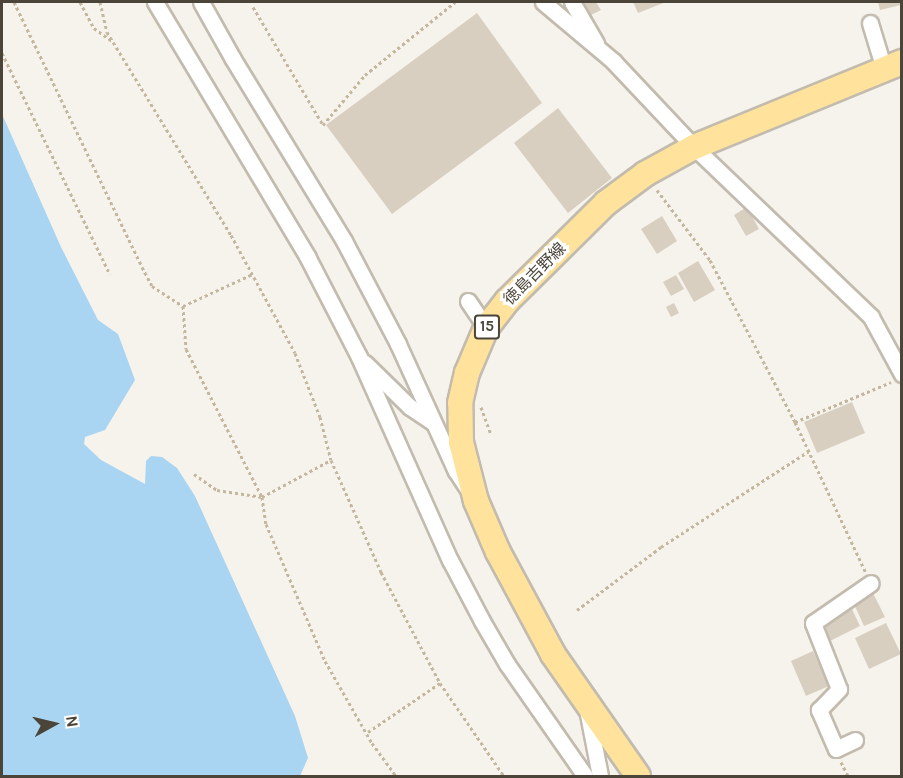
<!DOCTYPE html>
<html>
<head>
<meta charset="utf-8">
<style>
	body { margin:0 }
	#map { position:relative; width:903px; height:778px; overflow:hidden; background:#f6f3ec; font-family:Karla,"Noto Sans JP",sans-serif }
	div>[style] { position:absolute }
	.water>* { inset:0; background:#a9d4f2 }
	.building>* { inset:0; background:#d8cfc1 }
	.path>* { height:3px; margin-top:-1.5px; transform-origin:0; background:repeating-linear-gradient(90deg,#c4b79f 0 3px,transparent 0 6px) }
	.roads { filter:drop-shadow(2px 0 #c2bbae) drop-shadow(-2px 0 #c2bbae) drop-shadow(0 2px #c2bbae) drop-shadow(0 -2px #c2bbae) }
	.street>* { height:15px; margin:-7.5px; padding:0 7.5px; transform-origin:7.5px; border-radius:7.5px; background:#fff }
	.primary>* { height:24px; margin:-12px; padding:0 12px; transform-origin:12px; border-radius:12px; background:#ffe39c }
	span { translate:-50% -50%; white-space:nowrap; text-align:center; line-height:1.15; -webkit-text-stroke:6px #fff; paint-order:stroke }
	.shield-label span { padding:2px 4px; background:#fff; border:2px solid; border-radius:4px; -webkit-text-stroke-width:0 }
	.shield-label { font-size:15px; color:#4b4439; font-weight:700 }
	.street-label { font-size:16px; color:#4b4439 }
	.frame { position:absolute; inset:0; border:3px solid #4b4439; pointer-events:none }
	.north { position:absolute; left:24px; top:694px; width:60px; height:60px; -webkit-text-stroke:4px #fff; paint-order:stroke; rotate:82deg; font-size:16px; font-weight:700; line-height:24px; text-align:center; color:#4b4439 }
	.north::after { content:''; display:block; margin:auto; width:21px; height:27px; background:#4b4439; clip-path:polygon(50% 0,100% 100%,50% 72%,0 100%) }
</style>
</head>
<body>
<div id="map">
	<div class="water">
		<i style="clip-path:polygon(2px 114px,61px 247px,98px 320px,118px 334px,135px 380px,105px 430px,85px 437px,84px 444px,101px 460px,145px 484px,146px 461px,151px 456px,162px 457px,177px 468px,195px 496px,295px 716px,308px 758px,300px 776px,2px 776px)"></i>
	</div>
	<div class="building">
		<i style="clip-path:polygon(581px 2px,596px 2px,601px 10px,589px 16px)"></i>
		<i style="clip-path:polygon(633px 2px,666px 2px,638px 13px)"></i>
		<i style="clip-path:polygon(878px 2px,900px 2px,901px 5px,880px 10px)"></i>
		<i style="clip-path:polygon(477px 13px,542px 103px,392px 214px,326px 125px)"></i>
		<i style="clip-path:polygon(558px 108px,612px 178px,568px 213px,514px 143px)"></i>
		<i style="clip-path:polygon(747px 207px,759px 229px,746px 236px,734px 215px)"></i>
		<i style="clip-path:polygon(662px 216px,677px 241px,657px 254px,641px 229px)"></i>
		<i style="clip-path:polygon(698px 261px,715px 290px,694px 302px,678px 273px)"></i>
		<i style="clip-path:polygon(676px 275px,684px 289px,671px 296px,663px 282px)"></i>
		<i style="clip-path:polygon(674px 303px,679px 313px,671px 317px,666px 307px)"></i>
		<i style="clip-path:polygon(852px 402px,865px 433px,817px 453px,804px 422px)"></i>
		<i style="clip-path:polygon(873px 593px,885px 617px,864px 626px,853px 602px)"></i>
		<i style="clip-path:polygon(851px 607px,860px 626px,828px 642px,818px 624px)"></i>
		<i style="clip-path:polygon(886px 623px,901px 654px,869px 669px,855px 638px)"></i>
		<i style="clip-path:polygon(813px 651px,829px 686px,806px 696px,791px 661px)"></i>
	</div>
	<div class="path">
		<i style="left:14px;top:2px;width:294px;rotate:64.2deg"></i>
		<i style="left:142px;top:267px;width:21px;rotate:62deg"></i>
		<i style="left:152px;top:286px;width:37px;rotate:33deg"></i>
		<i style="left:183px;top:306px;width:43px;rotate:86deg"></i>
		<i style="left:186px;top:349px;width:166px;rotate:62.8deg"></i>
		<i style="left:262px;top:497px;width:27px;rotate:82deg"></i>
		<i style="left:266px;top:524px;width:149px;rotate:66.7deg"></i>
		<i style="left:325px;top:661px;width:95px;rotate:60.2deg"></i>
		<i style="left:372px;top:743px;width:41px;rotate:54deg"></i>
		<i style="left:80px;top:2px;width:30px;rotate:62deg"></i>
		<i style="left:94px;top:28px;width:24px;rotate:36deg"></i>
		<i style="left:100px;top:2px;width:31px;rotate:77deg"></i>
		<i style="left:107px;top:32px;width:238px;rotate:58.6deg"></i>
		<i style="left:231px;top:235px;width:134px;rotate:61.5deg"></i>
		<i style="left:295px;top:353px;width:69px;rotate:68.7deg"></i>
		<i style="left:320px;top:417px;width:44px;rotate:75.7deg"></i>
		<i style="left:331px;top:460px;width:123px;rotate:65.9deg"></i>
		<i style="left:381px;top:572px;width:126px;rotate:62deg"></i>
		<i style="left:440px;top:683px;width:113px;rotate:55.5deg"></i>
		<i style="left:253px;top:7px;width:137px;rotate:59.3deg"></i>
		<i style="left:323px;top:125px;width:65px;rotate:-50deg"></i>
		<i style="left:365px;top:75px;width:116px;rotate:-39deg"></i>
		<i style="left:2px;top:53px;width:246px;rotate:64deg"></i>
		<i style="left:657px;top:190px;width:88px;rotate:52.9deg"></i>
		<i style="left:710px;top:260px;width:183px;rotate:62.3deg"></i>
		<i style="left:795px;top:422px;width:104px;rotate:-22.6deg"></i>
		<i style="left:183px;top:306px;width:77px;rotate:-24.6deg"></i>
		<i style="left:481px;top:407px;width:29px;rotate:70deg"></i>
		<i style="left:795px;top:422px;width:165px;rotate:64.8deg"></i>
		<i style="left:194px;top:474px;width:28px;rotate:35deg"></i>
		<i style="left:217px;top:490px;width:46px;rotate:8.8deg"></i>
		<i style="left:262px;top:497px;width:78px;rotate:-28.2deg"></i>
		<i style="left:577px;top:610px;width:105px;rotate:-36.9deg"></i>
		<i style="left:661px;top:547px;width:176px;rotate:-33deg"></i>
		<i style="left:368px;top:732px;width:87px;rotate:-34.2deg"></i>
		<i style="left:841px;top:762px;width:16px;rotate:63deg"></i>
	</div>
	<div class="roads">
		<div class="street">
			<i style="left:155px;top:2px;width:298px;rotate:59.1deg"></i>
			<i style="left:308px;top:258px;width:111px;rotate:62.7deg"></i>
			<i style="left:359px;top:357px;width:222px;rotate:65.9deg"></i>
			<i style="left:450px;top:560px;width:69px;rotate:62.3deg"></i>
			<i style="left:482px;top:621px;width:50px;rotate:59.8deg"></i>
			<i style="left:507px;top:664px;width:136px;rotate:55.1deg"></i>
			<i style="left:201px;top:2px;width:65px;rotate:60.7deg"></i>
			<i style="left:233px;top:59px;width:213px;rotate:58.6deg"></i>
			<i style="left:344px;top:241px;width:116px;rotate:62.3deg"></i>
			<i style="left:398px;top:344px;width:140px;rotate:65.5deg"></i>
			<i style="left:456px;top:471px;width:20px;rotate:57deg"></i>
			<i style="left:543px;top:2px;width:92px;rotate:40.1deg"></i>
			<i style="left:613px;top:61px;width:118px;rotate:46.7deg"></i>
			<i style="left:694px;top:147px;width:245px;rotate:43.8deg"></i>
			<i style="left:871px;top:317px;width:65px;rotate:61.5deg"></i>
			<i style="left:572px;top:2px;width:48px;rotate:59.7deg"></i>
			<i style="left:870px;top:23px;width:48px;rotate:73.1deg"></i>
			<i style="left:468px;top:301px;width:32px;rotate:56deg"></i>
			<i style="left:365px;top:363px;width:63px;rotate:44.4deg"></i>
			<i style="left:410px;top:407px;width:27px;rotate:34deg"></i>
			<i style="left:587px;top:709px;width:68px;rotate:79deg"></i>
			<i style="left:855px;top:740px;width:21px;rotate:155deg"></i>
			<i style="left:836px;top:749px;width:43px;rotate:-113.6deg"></i>
			<i style="left:819px;top:710px;width:29px;rotate:-46deg"></i>
			<i style="left:839px;top:689px;width:71px;rotate:-111.5deg"></i>
			<i style="left:813px;top:623px;width:70px;rotate:-34.6deg"></i>
		</div>
		<div class="primary">
			<i style="left:638px;top:776px;width:149px;rotate:-124.9deg"></i>
			<i style="left:553px;top:654px;width:116px;rotate:-118.3deg"></i>
			<i style="left:498px;top:552px;width:56px;rotate:-113.3deg"></i>
			<i style="left:476px;top:501px;width:61px;rotate:-104.3deg"></i>
			<i style="left:461px;top:442px;width:39px;rotate:-91deg"></i>
			<i style="left:460px;top:403px;width:31px;rotate:-77deg"></i>
			<i style="left:467px;top:373px;width:49px;rotate:-67.1deg"></i>
			<i style="left:486px;top:328px;width:34px;rotate:-52deg"></i>
			<i style="left:507px;top:301px;width:139px;rotate:-44.7deg"></i>
			<i style="left:606px;top:203px;width:49px;rotate:-36.6deg"></i>
			<i style="left:645px;top:174px;width:56px;rotate:-28.9deg"></i>
			<i style="left:694px;top:147px;width:225px;rotate:-22.2deg"></i>
		</div>
	</div>
	<div class="shield-label">
		<span style="left:487px;top:327px">15</span>
	</div>
	<div class="street-label">
		<span style="left:535px;top:274px;rotate:-45deg">徳島吉野線</span>
	</div>
	<div class="frame"></div>
	<div class="north">N</div>
</div>
</body>
</html>
